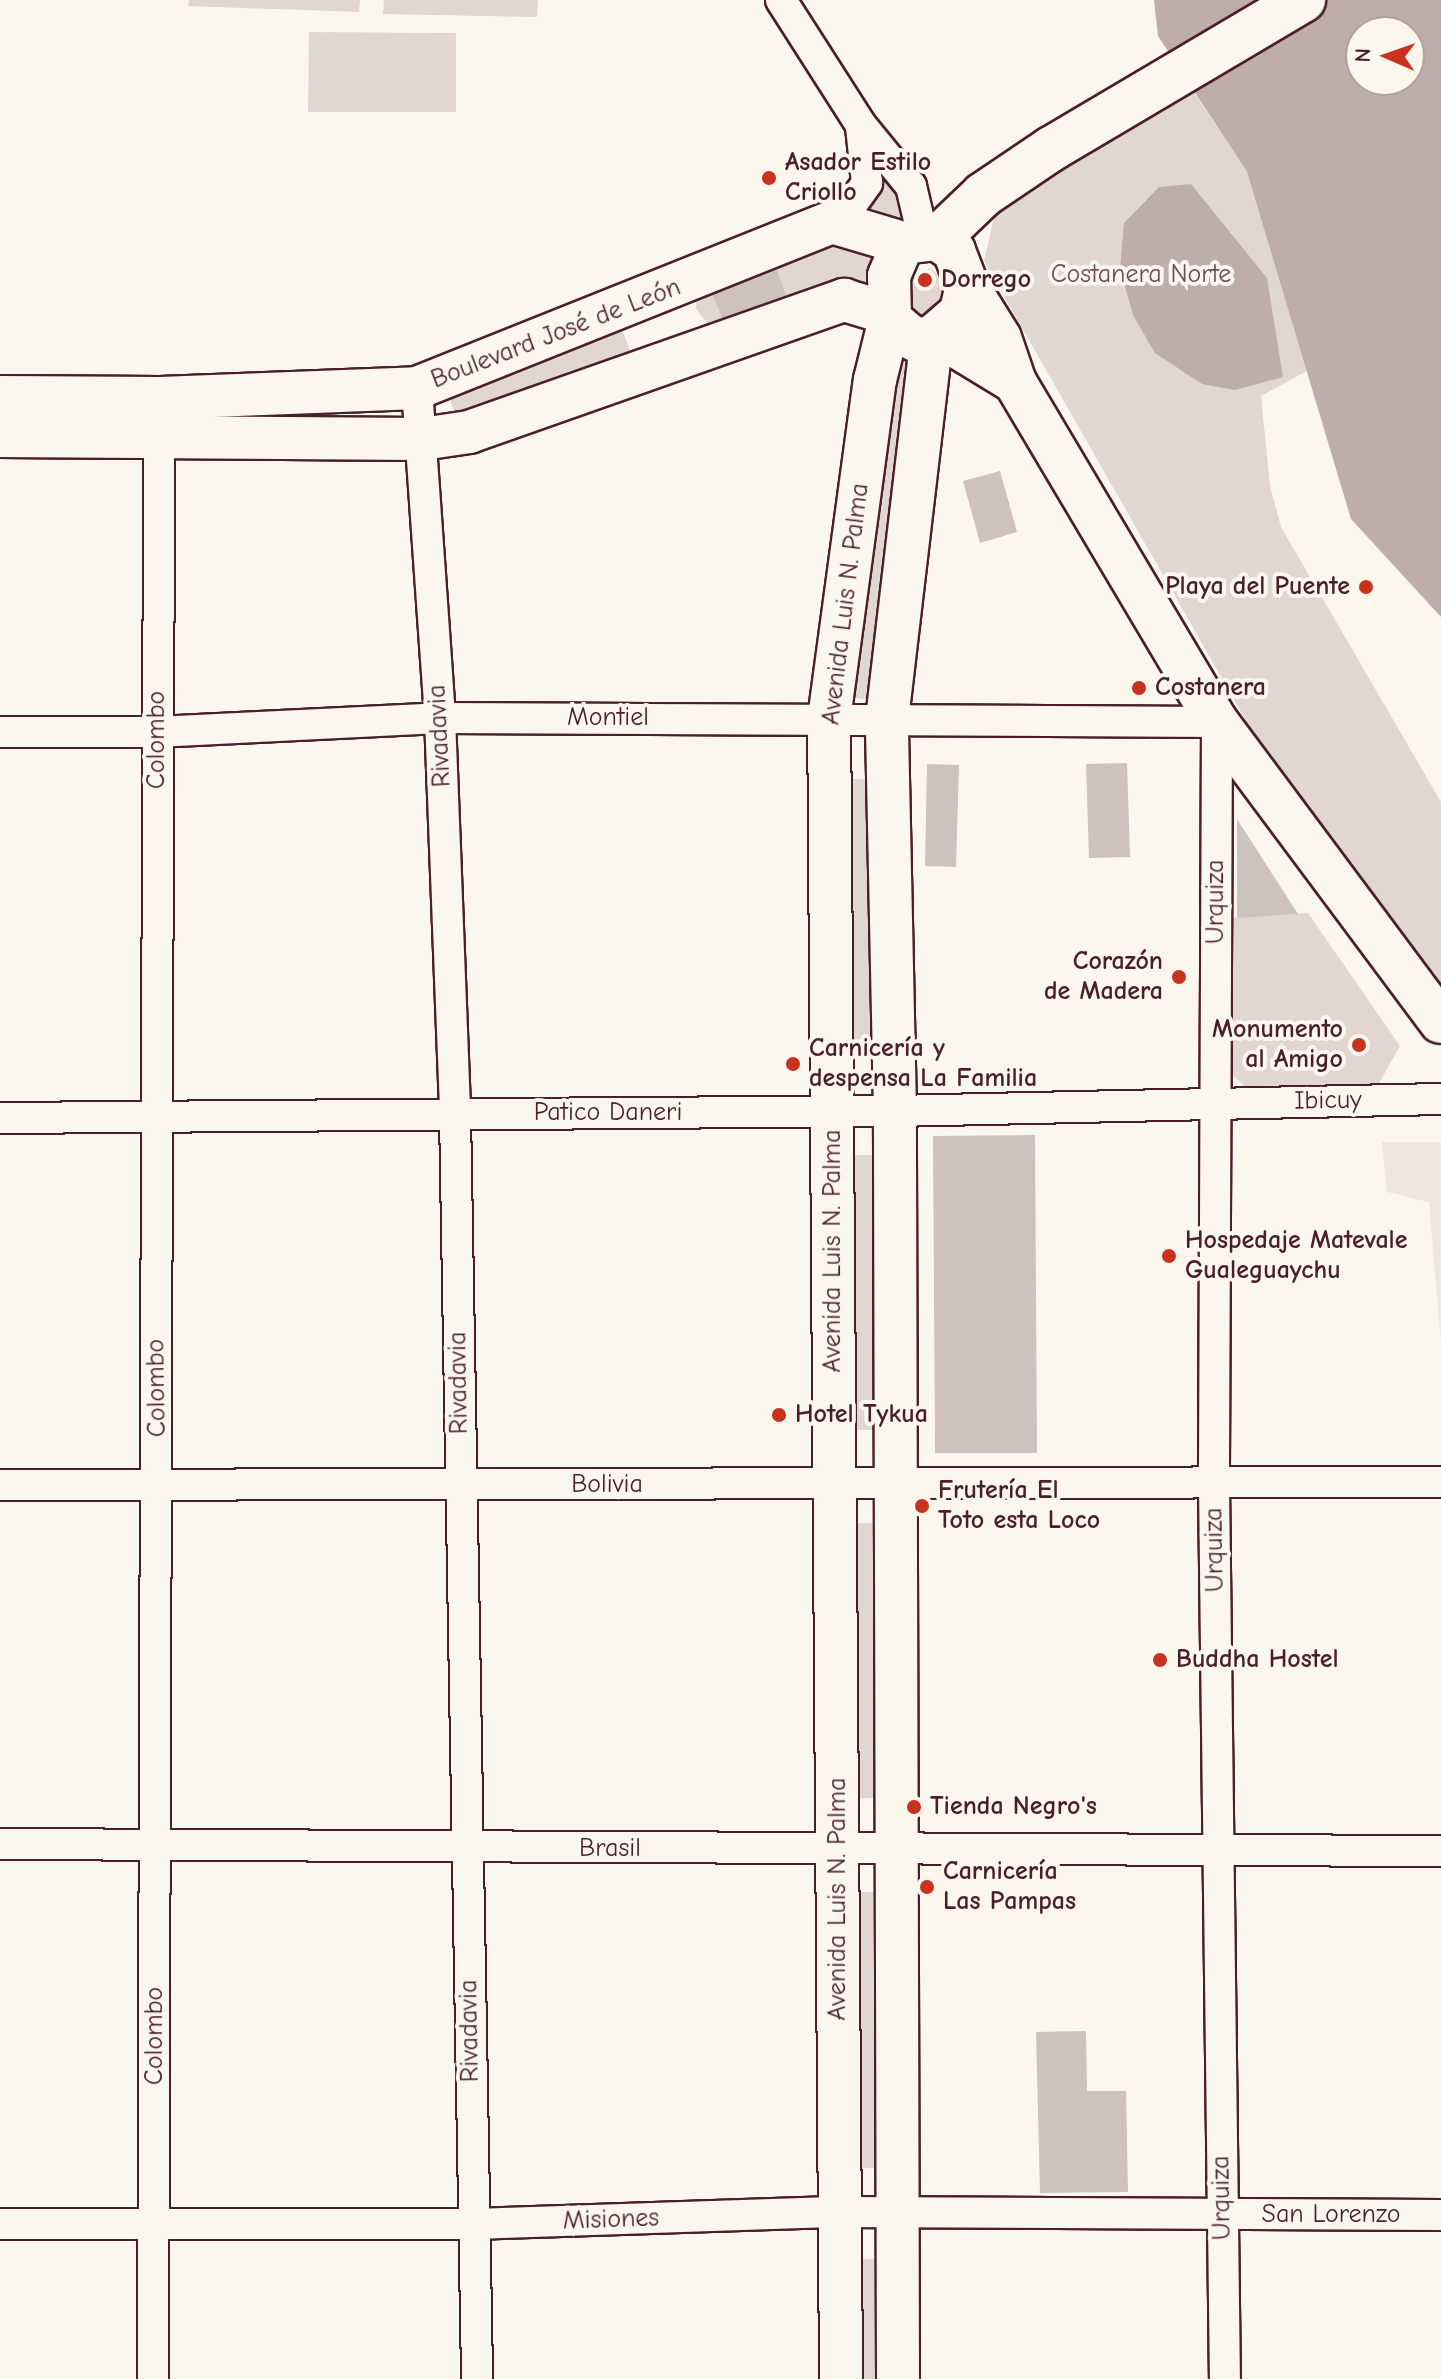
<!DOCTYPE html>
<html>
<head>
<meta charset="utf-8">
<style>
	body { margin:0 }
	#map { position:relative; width:1441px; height:2379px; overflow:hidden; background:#fbf7ec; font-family:"Comic Neue",sans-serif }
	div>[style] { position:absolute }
	.built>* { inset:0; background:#eee7de }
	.green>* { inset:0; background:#e2d7d0 }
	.water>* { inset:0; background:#bfadaa }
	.building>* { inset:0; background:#cfc2bc }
	.roads { filter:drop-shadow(2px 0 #4a1f2b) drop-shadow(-2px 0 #4a1f2b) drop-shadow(0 2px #4a1f2b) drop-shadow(0 -2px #4a1f2b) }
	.street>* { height:30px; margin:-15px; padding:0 15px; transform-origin:15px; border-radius:15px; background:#fbf7ec }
	.secondary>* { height:42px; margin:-21px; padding:0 21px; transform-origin:21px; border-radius:21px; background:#fbf7ec }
	.primary>* { height:44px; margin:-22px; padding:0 22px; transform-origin:22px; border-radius:22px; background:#fbf7ec }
	.dots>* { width:22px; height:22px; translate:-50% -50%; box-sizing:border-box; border:4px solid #fbf7ec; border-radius:50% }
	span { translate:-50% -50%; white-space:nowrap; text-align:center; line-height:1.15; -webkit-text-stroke:8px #fbf7ec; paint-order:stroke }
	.poi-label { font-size:26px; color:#4a1f2b; font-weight:700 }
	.left { translate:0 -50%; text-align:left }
	.right { translate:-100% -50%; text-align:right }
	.park-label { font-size:26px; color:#704d54 }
	.street-label { font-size:26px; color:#4a1f2b }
	.north { position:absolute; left:1345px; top:16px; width:80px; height:80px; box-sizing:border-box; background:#fbf7ec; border:2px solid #b4a19f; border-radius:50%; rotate:272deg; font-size:22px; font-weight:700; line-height:32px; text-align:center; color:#4a1f2b }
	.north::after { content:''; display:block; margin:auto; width:28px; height:36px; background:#c8321e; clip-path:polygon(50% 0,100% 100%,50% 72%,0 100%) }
</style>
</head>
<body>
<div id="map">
	<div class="built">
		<i style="clip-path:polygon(1382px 1142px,1441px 1142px,1441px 1344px,1429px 1202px,1387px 1192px)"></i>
	</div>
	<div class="green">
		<i style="clip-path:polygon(189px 0,360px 0,359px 12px,188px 6px)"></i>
		<i style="clip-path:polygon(384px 0,538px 0,537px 17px,383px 14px)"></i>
		<i style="clip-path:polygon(309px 32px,456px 33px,456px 112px,308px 112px)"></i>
		<i style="clip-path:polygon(1192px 89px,1247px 172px,1307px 371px,1261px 396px,1270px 486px,1281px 527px,1441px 802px,1441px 989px,1261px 747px,984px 261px,995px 213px,1040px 179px)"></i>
		<i style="clip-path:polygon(882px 170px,910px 212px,896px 225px,862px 209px,878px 189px)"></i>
		<i style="clip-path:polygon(829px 235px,887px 249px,875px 291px,834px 280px,710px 326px,696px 309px,697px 288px)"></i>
		<i style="clip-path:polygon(929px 268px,941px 276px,944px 300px,933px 316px,920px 317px,909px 302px,912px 278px)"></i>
		<i style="clip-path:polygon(621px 327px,630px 350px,457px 419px,448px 395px)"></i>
		<i style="clip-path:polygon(896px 354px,919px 357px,869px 700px,846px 697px)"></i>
		<i style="clip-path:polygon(849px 779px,873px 779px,875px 1054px,851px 1054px)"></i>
		<i style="clip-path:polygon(1308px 913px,1400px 1046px,1378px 1085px,1245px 1086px,1231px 1074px,1231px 918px)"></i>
		<i style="clip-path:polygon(851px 1155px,875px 1155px,876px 1430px,852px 1430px)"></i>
		<i style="clip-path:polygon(854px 1523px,878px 1523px,880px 1798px,856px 1798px)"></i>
		<i style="clip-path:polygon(853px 1892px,877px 1892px,879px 2168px,855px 2168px)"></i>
		<i style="clip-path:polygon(860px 2259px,884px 2259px,884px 2379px,861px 2379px)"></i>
	</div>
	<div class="water">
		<i style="clip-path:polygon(evenodd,1154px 0,1441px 0,1441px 617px,1351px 519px,1247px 172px,1158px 36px,1154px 0,1361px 32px,1409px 32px,1409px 80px,1361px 80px,1361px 32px)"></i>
		<i style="clip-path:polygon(1191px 184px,1267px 278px,1283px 377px,1235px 390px,1202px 384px,1155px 353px,1133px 315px,1120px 269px,1124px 223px,1159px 187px)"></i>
	</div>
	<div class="building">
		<i style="clip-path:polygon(777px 270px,786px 295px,722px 318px,713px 295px)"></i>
		<i style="clip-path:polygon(1000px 471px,1017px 532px,980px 543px,963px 481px)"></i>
		<i style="clip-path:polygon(1127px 763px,1130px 857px,1089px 858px,1086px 764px)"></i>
		<i style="clip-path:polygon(927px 764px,959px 765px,956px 867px,925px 866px)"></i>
		<i style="clip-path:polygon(1237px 819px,1298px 914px,1237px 918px)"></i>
		<i style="clip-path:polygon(1035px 1135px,1037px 1453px,935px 1453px,933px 1136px)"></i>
		<i style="clip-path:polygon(1086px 2031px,1087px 2091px,1126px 2091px,1128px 2192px,1040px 2193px,1036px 2032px)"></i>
	</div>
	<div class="roads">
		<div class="street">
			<i style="left:781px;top:0;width:148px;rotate:57.4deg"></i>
			<i style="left:861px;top:125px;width:79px;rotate:50.7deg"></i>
			<i style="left:911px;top:186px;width:52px;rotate:76.8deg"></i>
			<i style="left:840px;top:221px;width:47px;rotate:-54.6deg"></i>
			<i style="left:867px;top:183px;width:56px;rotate:-96.1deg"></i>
			<i style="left:417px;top:388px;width:331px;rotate:86deg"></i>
			<i style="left:440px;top:718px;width:396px;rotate:87.8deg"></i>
			<i style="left:455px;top:1114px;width:1265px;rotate:89deg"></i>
			<i style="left:0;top:732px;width:156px"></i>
			<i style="left:156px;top:732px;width:284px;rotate:-2.8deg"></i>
			<i style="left:440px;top:718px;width:777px;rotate:0.29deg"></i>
			<i style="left:1217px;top:722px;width:763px;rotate:90.23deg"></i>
			<i style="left:1214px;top:1485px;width:894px;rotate:89.3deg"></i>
			<i style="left:0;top:1118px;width:895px;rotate:-0.45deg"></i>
			<i style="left:895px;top:1111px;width:546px;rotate:-1.26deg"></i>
			<i style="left:0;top:1485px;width:1441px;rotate:-0.12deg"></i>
			<i style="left:0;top:1844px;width:1441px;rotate:0.28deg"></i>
			<i style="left:0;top:2224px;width:473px"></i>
			<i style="left:473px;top:2224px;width:367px;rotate:-1.9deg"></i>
			<i style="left:840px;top:2212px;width:601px;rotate:0.29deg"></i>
			<i style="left:153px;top:2379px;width:1962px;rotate:-89.82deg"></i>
		</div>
		<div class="secondary">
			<i style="left:967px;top:285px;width:62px;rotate:58.1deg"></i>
			<i style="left:1000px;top:338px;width:46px;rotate:71.2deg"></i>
			<i style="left:1015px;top:382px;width:395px;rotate:59.3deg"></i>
			<i style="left:1217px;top:722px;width:374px;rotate:53.3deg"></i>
			<i style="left:936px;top:334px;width:92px;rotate:31.3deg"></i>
			<i style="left:0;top:397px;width:160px;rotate:0.4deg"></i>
			<i style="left:160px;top:398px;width:257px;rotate:-2.2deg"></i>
			<i style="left:417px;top:388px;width:447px;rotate:-21.8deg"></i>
			<i style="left:832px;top:222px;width:74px;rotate:16.5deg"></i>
			<i style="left:0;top:436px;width:422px;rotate:0.4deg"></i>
			<i style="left:422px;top:439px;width:48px;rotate:-8.5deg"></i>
			<i style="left:469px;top:432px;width:398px;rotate:-19.4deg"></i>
			<i style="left:844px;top:300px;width:45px;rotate:16.8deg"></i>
			<i style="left:841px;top:2379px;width:1660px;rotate:-90.41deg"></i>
			<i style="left:829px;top:719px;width:342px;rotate:-82.3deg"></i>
			<i style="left:875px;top:380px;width:63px;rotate:-76.2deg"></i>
			<i style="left:890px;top:319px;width:43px;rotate:-91.3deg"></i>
			<i style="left:889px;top:276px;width:36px;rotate:-67deg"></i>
			<i style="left:903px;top:243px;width:34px;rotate:-7deg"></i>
			<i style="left:937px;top:239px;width:21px;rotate:35deg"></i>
			<i style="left:954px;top:251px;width:36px;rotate:69deg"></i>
			<i style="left:967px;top:285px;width:28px;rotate:103deg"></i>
			<i style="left:961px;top:312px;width:38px;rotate:139deg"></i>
			<i style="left:932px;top:337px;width:17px;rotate:170deg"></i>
			<i style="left:915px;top:340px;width:33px;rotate:-140deg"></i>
			<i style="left:898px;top:2379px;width:1268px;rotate:-90.14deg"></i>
			<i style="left:895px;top:1111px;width:392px;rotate:-91.2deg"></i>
			<i style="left:887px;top:719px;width:385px;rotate:-83.3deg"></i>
		</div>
		<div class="primary">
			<i style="left:937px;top:239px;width:64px;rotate:-43.7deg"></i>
			<i style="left:983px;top:195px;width:82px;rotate:-34.1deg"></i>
			<i style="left:1051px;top:149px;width:293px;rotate:-30.6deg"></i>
		</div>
	</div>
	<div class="dots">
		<i style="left:769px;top:178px;background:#c8321e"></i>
		<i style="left:925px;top:280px;background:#c8321e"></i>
		<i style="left:1366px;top:587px;background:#c8321e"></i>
		<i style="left:1139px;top:688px;background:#c8321e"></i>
		<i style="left:1179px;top:977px;background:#c8321e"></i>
		<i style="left:1359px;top:1045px;background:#c8321e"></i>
		<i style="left:793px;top:1064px;background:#c8321e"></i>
		<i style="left:1169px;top:1256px;background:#c8321e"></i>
		<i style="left:779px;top:1415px;background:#c8321e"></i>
		<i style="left:922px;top:1506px;background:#c8321e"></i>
		<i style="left:1160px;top:1660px;background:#c8321e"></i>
		<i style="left:914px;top:1807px;background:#c8321e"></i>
		<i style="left:927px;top:1887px;background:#c8321e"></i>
	</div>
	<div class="poi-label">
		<span class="left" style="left:785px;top:178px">Asador Estilo<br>Criollo</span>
		<span class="left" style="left:941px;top:280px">Dorrego</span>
		<span class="right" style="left:1350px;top:587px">Playa del Puente</span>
		<span class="left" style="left:1155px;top:688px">Costanera</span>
		<span class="right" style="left:1163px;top:977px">Corazón<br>de Madera</span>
		<span class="right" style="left:1343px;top:1045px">Monumento<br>al Amigo</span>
		<span class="left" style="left:809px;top:1064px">Carnicería y<br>despensa La Familia</span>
		<span class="left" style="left:1185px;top:1256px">Hospedaje Matevale<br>Gualeguaychu</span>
		<span class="left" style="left:795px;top:1415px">Hotel Tykua</span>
		<span class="left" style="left:938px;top:1506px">Frutería El<br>Toto esta Loco</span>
		<span class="left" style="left:1176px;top:1660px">Buddha Hostel</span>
		<span class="left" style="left:930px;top:1807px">Tienda Negro's</span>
		<span class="left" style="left:943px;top:1887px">Carnicería<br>Las Pampas</span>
	</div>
	<div class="park-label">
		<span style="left:1141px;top:275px">Costanera Norte</span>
	</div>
	<div class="street-label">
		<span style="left:556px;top:334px;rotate:-21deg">Boulevard José de León</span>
		<span style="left:846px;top:604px;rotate:-83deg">Avenida Luis N. Palma</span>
		<span style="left:608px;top:718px">Montiel</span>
		<span style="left:440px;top:736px;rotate:-93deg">Rivadavia</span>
		<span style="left:157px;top:740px;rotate:-90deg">Colombo</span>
		<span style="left:1216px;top:902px;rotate:-90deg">Urquiza</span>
		<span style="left:1328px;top:1101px;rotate:-1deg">Ibicuy</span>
		<span style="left:608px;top:1113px">Patico Daneri</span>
		<span style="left:833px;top:1251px;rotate:-90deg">Avenida Luis N. Palma</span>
		<span style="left:459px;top:1383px;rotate:-91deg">Rivadavia</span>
		<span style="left:157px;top:1388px;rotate:-91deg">Colombo</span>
		<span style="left:607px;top:1485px">Bolivia</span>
		<span style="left:1215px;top:1550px;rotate:-91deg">Urquiza</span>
		<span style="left:610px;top:1849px">Brasil</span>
		<span style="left:838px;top:1899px;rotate:-90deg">Avenida Luis N. Palma</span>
		<span style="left:470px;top:2031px;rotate:-91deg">Rivadavia</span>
		<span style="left:155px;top:2036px;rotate:-90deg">Colombo</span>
		<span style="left:1222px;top:2198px;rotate:-91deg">Urquiza</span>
		<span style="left:1331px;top:2215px">San Lorenzo</span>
		<span style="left:611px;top:2220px;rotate:-2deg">Misiones</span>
	</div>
	<div class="north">N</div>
</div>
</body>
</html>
